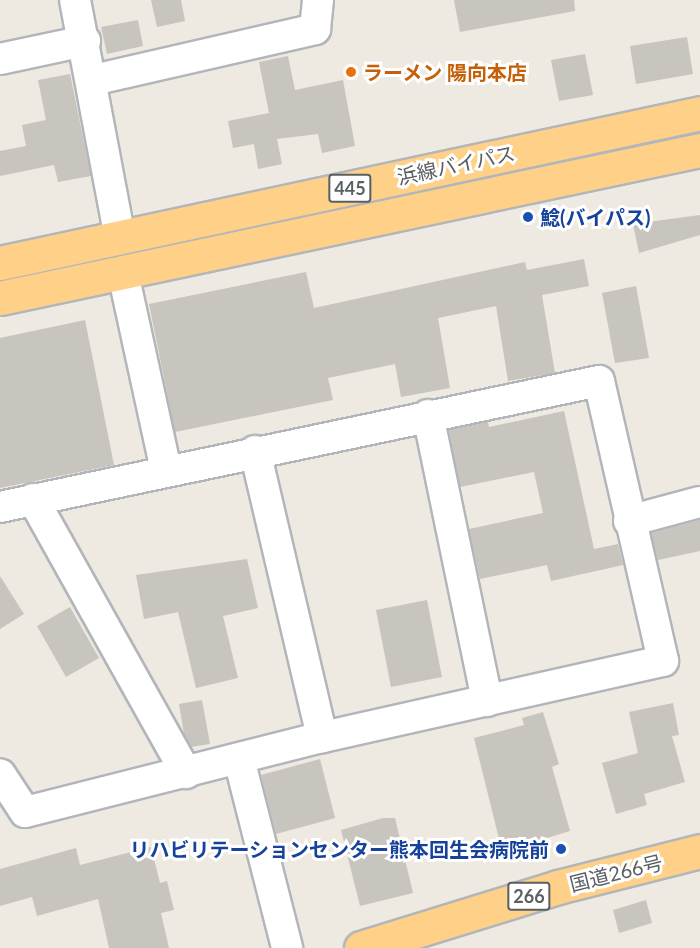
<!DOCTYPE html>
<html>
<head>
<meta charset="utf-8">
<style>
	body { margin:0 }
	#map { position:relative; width:700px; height:948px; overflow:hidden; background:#eee9e1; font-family:Lato,"Noto Sans JP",sans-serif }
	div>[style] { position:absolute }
	.building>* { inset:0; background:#c8c4be }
	.roads { filter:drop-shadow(2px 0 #b2b6ba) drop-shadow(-2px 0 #b2b6ba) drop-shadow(0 2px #b2b6ba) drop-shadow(0 -2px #b2b6ba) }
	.minor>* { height:30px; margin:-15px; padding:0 15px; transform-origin:15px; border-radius:15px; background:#fff }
	.highway>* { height:33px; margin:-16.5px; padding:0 16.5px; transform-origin:16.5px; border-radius:16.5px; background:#ffd087 }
	.dots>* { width:16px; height:16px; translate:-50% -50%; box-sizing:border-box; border:3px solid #fff; border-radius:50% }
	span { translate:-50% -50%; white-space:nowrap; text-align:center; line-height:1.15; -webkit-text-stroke:6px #fff; paint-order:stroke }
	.shield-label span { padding:2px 4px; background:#fff; border:2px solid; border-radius:4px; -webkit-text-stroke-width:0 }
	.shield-label { font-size:18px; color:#5a5f63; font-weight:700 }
	.food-label { font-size:20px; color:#c56008; font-weight:700 }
	.left { translate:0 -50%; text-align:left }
	.street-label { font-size:20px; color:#5a5f63 }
	.transit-label { font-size:20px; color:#164399; font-weight:700 }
	.right { translate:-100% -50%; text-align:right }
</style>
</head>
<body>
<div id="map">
	<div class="building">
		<i style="clip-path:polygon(151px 0,181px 0,185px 21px,157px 27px)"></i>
		<i style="clip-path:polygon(454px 0,574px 0,575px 11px,460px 32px)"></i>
		<i style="clip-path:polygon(138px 20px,143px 46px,107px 54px,101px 27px)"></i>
		<i style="clip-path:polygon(687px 37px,693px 74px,636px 84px,630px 46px)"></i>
		<i style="clip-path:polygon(585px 54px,593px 95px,559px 101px,551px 60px)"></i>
		<i style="clip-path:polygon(288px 56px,295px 90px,343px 80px,355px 146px,322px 153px,318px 134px,277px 139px,282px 164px,258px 169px,254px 144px,233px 148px,228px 121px,269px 113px,259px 62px)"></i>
		<i style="clip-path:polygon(70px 74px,91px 176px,58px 182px,54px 165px,0 176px,0 151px,26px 146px,22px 125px,46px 120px,38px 80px)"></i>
		<i style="clip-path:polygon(700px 215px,700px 235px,639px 253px,633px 224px)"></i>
		<i style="clip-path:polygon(584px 259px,589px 286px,542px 295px,555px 373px,508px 381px,496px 306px,438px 318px,450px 388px,401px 397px,395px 364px,328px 378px,333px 400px,175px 432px,149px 304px,306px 272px,314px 308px,525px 262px,527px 270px)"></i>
		<i style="clip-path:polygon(636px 286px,649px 358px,615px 363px,602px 293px)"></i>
		<i style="clip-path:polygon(85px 320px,114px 465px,0 488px,0 338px)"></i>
		<i style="clip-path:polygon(564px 411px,594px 549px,618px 544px,623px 565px,551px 581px,547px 565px,480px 579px,469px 529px,543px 513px,534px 472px,460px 487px,449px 430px,488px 422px,489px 427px)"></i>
		<i style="clip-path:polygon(700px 520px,700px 551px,658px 560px,651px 533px)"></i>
		<i style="clip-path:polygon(247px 559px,258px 608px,223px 616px,238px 678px,196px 688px,178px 612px,144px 619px,136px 575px)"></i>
		<i style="clip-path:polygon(0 576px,24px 614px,0 629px)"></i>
		<i style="clip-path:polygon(427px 600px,442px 677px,391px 687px,376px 610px)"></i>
		<i style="clip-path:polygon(70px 607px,99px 658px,66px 677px,37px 626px)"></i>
		<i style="clip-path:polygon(202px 700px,210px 744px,191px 747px,184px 734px,179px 704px)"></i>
		<i style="clip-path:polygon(673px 703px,679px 735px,672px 736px,685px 782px,644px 794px,647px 805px,616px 814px,602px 763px,638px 753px,629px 712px)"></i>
		<i style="clip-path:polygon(543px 712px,559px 764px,552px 767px,570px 831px,524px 845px,526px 853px,504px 859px,474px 738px,524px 725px,522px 718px)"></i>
		<i style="clip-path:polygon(320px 759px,335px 818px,276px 834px,261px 775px)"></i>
		<i style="clip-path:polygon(383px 818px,395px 818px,413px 893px,360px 906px,341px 830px)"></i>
		<i style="clip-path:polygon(151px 847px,160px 883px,167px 881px,174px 910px,161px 913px,169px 948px,109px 948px,98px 899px,37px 916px,32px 897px,0 906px,0 869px,76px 848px,80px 865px)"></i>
		<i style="clip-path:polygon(646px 900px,652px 923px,619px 933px,613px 910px)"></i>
	</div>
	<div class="roads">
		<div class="minor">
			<i style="left:75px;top:0;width:242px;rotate:79.3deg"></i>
			<i style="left:0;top:59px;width:87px;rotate:-12deg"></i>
			<i style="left:93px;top:80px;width:228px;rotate:-12.9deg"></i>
			<i style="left:315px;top:29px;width:29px;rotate:-84deg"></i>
			<i style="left:123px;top:273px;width:203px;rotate:77.7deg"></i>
			<i style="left:428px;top:415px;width:292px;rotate:78.3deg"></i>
			<i style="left:255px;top:451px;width:294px;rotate:76.8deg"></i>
			<i style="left:33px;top:499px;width:314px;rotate:60.8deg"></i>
			<i style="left:0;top:507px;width:612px;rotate:-11.88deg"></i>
			<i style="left:599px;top:381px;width:287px;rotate:77.1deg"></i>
			<i style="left:663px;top:661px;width:349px;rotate:167.4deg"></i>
			<i style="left:322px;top:737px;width:306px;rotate:165.8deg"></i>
			<i style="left:25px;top:812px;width:45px;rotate:-123.3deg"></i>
			<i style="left:629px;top:521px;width:73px;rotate:-15deg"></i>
			<i style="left:239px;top:759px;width:195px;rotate:75.7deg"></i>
		</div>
		<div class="highway">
			<i style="left:0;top:263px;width:716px;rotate:-12.09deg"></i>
			<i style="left:0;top:298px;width:715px;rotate:-11.94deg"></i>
			<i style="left:361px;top:948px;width:206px;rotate:-17.2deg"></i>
			<i style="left:558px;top:887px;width:146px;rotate:-14.2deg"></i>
		</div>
	</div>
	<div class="dots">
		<i style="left:351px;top:72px;background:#e8710a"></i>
		<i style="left:528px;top:217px;background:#1a4fb4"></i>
		<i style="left:561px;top:849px;background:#1a4fb4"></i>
	</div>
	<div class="shield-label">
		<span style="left:350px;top:188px">445</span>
		<span style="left:529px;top:896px">266</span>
	</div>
	<div class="food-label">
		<span class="left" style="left:363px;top:72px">ラーメン 陽向本店</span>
	</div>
	<div class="street-label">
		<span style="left:456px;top:165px;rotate:-12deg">浜線バイパス</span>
		<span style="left:616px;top:873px;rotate:-14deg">国道266号</span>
	</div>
	<div class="transit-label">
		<span class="left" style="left:540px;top:217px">鯰(バイパス)</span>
		<span class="right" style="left:549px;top:849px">リハビリテーションセンター熊本回生会病院前</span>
	</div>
</div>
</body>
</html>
